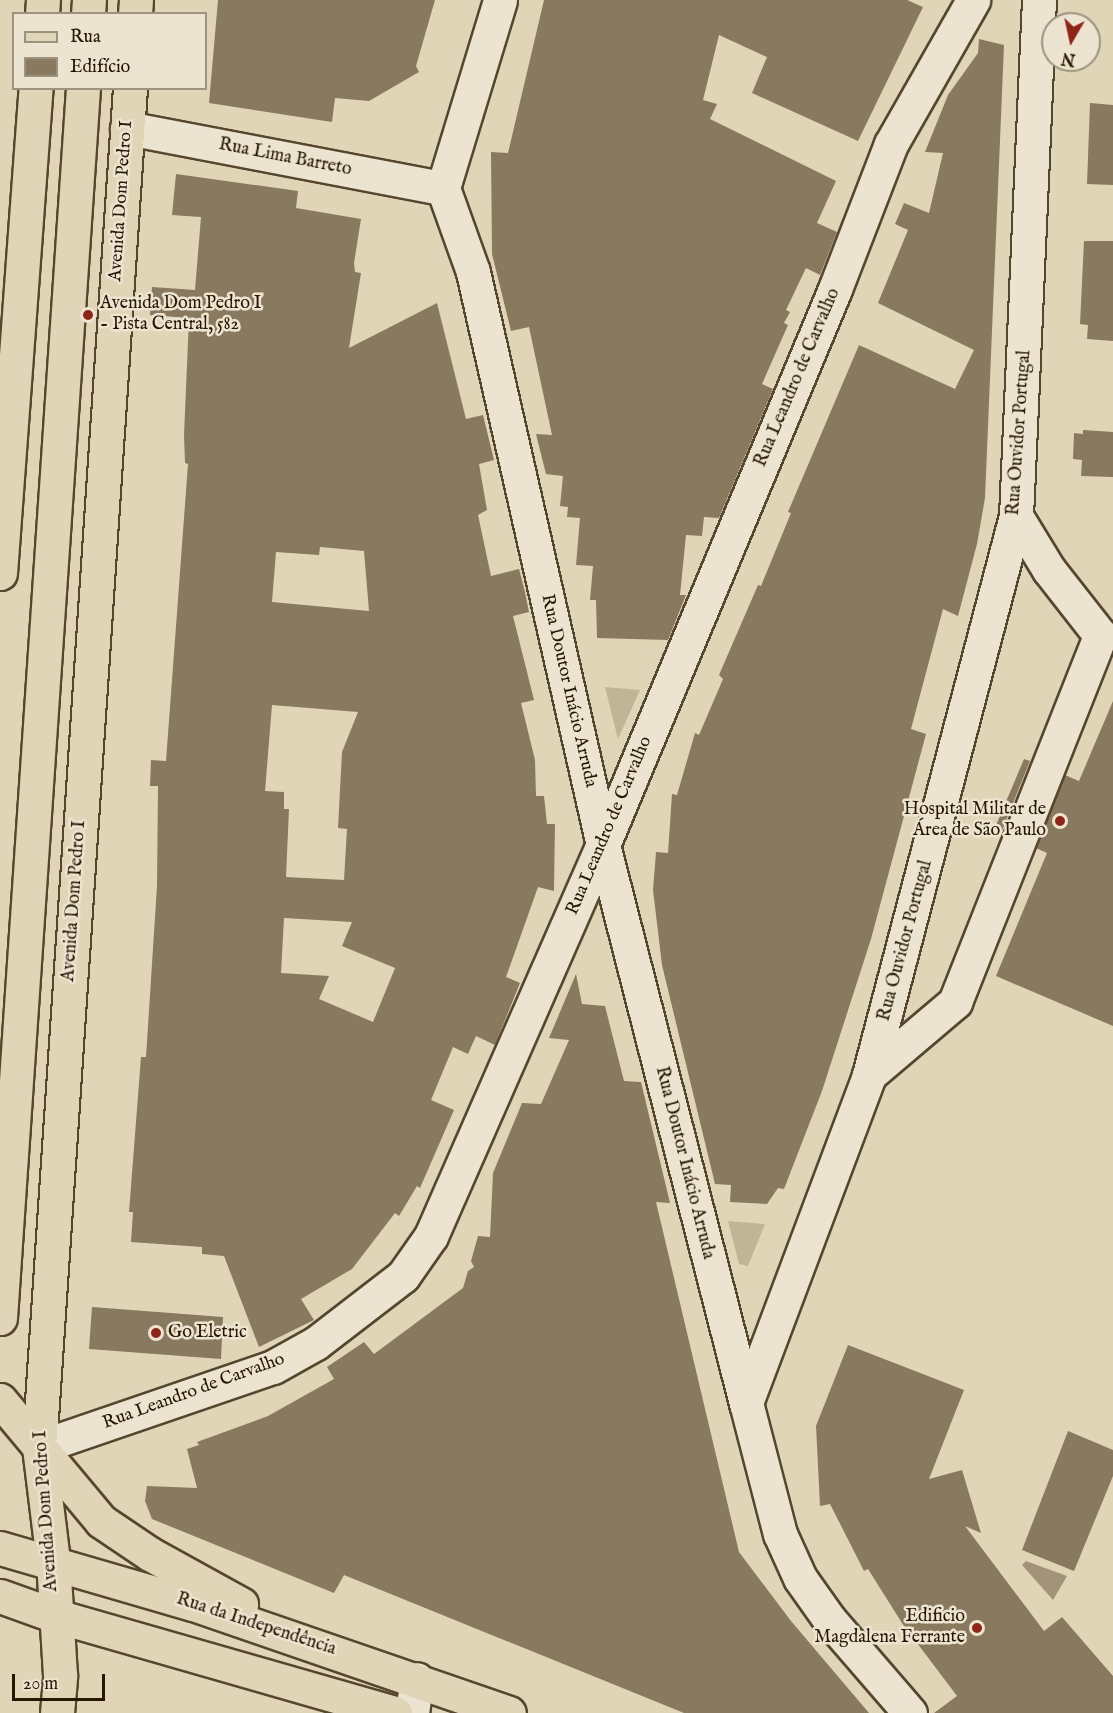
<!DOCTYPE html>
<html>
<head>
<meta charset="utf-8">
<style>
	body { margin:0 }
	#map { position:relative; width:1113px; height:1713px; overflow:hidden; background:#e1d5b7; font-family:"IM FELL English",serif }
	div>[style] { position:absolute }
	.green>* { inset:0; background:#c1b598 }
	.water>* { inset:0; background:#a29479 }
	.building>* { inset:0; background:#88795f }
	.roads { filter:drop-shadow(2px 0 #56462e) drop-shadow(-2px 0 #56462e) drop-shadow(0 2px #56462e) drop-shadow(0 -2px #56462e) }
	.minor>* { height:33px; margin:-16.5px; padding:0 16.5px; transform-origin:16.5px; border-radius:16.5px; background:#ece4d0 }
	.major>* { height:33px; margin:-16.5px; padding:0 16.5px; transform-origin:16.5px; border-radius:16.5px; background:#e1d5b7 }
	.dots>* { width:16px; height:16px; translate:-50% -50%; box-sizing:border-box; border:3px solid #ece4d0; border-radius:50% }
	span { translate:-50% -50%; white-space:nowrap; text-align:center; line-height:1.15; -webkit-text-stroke:5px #ece4d0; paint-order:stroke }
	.street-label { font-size:18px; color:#271600 }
	.poi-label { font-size:18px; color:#271600 }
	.left { translate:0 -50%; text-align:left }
	.right { translate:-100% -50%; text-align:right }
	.legend { position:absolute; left:12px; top:12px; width:195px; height:78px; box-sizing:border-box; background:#ece4d0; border:2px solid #9d927d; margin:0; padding:8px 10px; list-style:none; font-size:18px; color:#271600 }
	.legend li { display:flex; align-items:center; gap:12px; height:30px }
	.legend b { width:30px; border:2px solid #9d927d }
	.north { position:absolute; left:1041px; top:12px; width:60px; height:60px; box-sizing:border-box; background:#ece4d0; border:2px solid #9d927d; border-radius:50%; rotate:189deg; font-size:16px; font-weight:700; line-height:24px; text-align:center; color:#271600 }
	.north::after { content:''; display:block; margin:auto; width:21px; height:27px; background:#8f2418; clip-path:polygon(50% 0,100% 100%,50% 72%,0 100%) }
	.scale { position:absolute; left:12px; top:1674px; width:93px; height:27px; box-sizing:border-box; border:3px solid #271600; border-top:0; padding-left:8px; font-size:18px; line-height:21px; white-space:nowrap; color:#271600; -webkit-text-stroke:4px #ece4d0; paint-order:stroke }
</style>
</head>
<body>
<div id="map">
	<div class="green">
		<i style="clip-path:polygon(605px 687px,640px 690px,618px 739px)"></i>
		<i style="clip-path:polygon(728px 1221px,765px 1224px,748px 1266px,739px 1264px)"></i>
	</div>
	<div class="water">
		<i style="clip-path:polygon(1026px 1561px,1067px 1576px,1053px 1600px,1022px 1565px)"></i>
	</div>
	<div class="building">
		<i style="clip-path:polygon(218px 0,435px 0,416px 66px,419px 72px,369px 101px,335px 98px,332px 122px,209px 103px)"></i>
		<i style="clip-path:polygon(544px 0,907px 0,923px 7px,858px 141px,752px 93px,767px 57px,719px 35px,703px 100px,717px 104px,710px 119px,836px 181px,817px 223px,837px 232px,820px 275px,806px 268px,786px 310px,790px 312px,784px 323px,788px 325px,762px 384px,773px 389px,719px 518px,704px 517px,702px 536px,686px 535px,680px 595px,686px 595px,668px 640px,597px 638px,596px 600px,590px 600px,593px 566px,576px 565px,580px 518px,567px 517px,568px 507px,560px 506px,563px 476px,546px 474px,536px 434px,552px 435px,529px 327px,511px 331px,492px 254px,491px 152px,508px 153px)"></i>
		<i style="clip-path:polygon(979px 39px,1004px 45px,985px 498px,977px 544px,958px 616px,943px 609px,911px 729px,926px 734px,871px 939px,822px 1091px,784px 1189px,778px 1188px,767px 1204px,730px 1202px,731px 1185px,715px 1184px,662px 965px,653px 890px,656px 852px,668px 853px,672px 794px,677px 795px,695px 733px,699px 735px,723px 679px,719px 675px,758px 585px,761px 586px,791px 513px,788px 512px,859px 345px,955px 389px,974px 350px,878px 303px,908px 230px,895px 224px,904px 203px,929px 213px,943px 153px,925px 152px,948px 95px,978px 53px)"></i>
		<i style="clip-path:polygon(1090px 103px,1113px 105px,1113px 185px,1087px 184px)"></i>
		<i style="clip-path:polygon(evenodd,176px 174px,298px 191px,296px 208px,361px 219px,354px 263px,355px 272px,361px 273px,349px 348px,437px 303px,466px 419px,483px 415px,494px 460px,479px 464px,487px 510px,478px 515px,491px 576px,519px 569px,525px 592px,529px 612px,513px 616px,534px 700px,521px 703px,535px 760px,536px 796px,544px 796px,547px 824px,555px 824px,554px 891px,538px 887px,506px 977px,520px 983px,495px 1045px,476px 1036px,468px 1054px,453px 1047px,431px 1100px,454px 1110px,420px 1188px,417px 1186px,399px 1216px,395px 1213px,352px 1269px,301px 1299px,314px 1320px,259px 1347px,224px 1256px,202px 1254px,202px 1247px,131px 1242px,133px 1212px,129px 1212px,141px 1057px,146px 1057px,157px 886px,158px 786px,150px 786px,151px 760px,166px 761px,188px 464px,185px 463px,184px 435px,189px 318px,150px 315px,152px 287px,195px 290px,201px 217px,172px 215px,176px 174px,320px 547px,364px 551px,369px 611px,272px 602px,276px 552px,319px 555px,320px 547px,176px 174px,272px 705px,358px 712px,342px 752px,338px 828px,347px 829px,344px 880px,286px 877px,289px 809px,284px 809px,284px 792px,265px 791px,272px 705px,176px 174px,284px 918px,352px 922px,342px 946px,395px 968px,373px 1022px,319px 999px,329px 976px,281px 973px,284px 918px)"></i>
		<i style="clip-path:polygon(1084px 241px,1113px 241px,1113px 341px,1087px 339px,1088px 325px,1080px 324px)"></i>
		<i style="clip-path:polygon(1083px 430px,1113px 432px,1113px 477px,1081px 476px,1082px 460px,1073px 459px,1074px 433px,1083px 434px)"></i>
		<i style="clip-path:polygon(1113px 701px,1113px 1026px,996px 976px,1047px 853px,1036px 848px,1065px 775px,1079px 781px)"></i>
		<i style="clip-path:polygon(1024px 759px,1030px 761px,1001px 833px,994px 830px)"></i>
		<i style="clip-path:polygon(576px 974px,582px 1004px,605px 1006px,624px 1081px,641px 1082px,670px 1203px,656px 1202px,739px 1552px,791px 1621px,869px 1713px,684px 1713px,344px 1575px,334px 1593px,152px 1519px,145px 1501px,147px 1486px,197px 1488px,187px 1449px,199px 1445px,197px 1442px,268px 1416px,334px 1379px,327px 1367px,364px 1342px,374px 1354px,463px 1288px,468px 1271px,474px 1267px,471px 1261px,478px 1236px,490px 1237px,493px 1173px,522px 1103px,541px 1104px,569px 1040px,549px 1038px)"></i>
		<i style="clip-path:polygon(92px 1307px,223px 1317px,221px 1359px,89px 1349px)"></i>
		<i style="clip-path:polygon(848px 1345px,964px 1390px,929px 1479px,962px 1470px,981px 1533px,965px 1526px,1044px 1631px,1062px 1617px,1113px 1676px,1113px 1713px,934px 1713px,957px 1696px,902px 1623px,868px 1569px,864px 1571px,830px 1504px,820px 1506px,816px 1426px)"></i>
		<i style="clip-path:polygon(1068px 1431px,1113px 1450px,1113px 1476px,1074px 1571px,1022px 1550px)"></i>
	</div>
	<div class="roads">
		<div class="minor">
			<i style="left:127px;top:128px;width:322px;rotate:10.8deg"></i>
			<i style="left:443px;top:188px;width:89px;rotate:70.3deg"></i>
			<i style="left:473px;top:272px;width:588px;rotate:77.22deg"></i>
			<i style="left:603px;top:845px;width:576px;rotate:75.63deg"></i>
			<i style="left:443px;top:188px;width:196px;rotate:-73.1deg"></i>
			<i style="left:869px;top:1075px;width:113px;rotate:-40.3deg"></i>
			<i style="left:955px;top:1002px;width:395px;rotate:-68.4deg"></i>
			<i style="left:1100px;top:635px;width:83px;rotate:-128.1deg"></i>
			<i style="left:1049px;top:570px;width:63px;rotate:-121.4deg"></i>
			<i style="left:39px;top:1447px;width:247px;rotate:-18.9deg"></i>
			<i style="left:273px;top:1367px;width:49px;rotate:-29.2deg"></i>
			<i style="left:316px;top:1343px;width:110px;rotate:-37.6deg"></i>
			<i style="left:403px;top:1276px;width:49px;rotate:-55deg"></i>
			<i style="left:431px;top:1236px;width:427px;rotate:-66.3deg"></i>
			<i style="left:603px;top:845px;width:602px;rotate:-67.35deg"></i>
			<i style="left:835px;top:289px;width:155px;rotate:-68.9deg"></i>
			<i style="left:891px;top:144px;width:166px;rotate:-60.3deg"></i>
			<i style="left:412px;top:1713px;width:34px;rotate:-82deg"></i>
			<i style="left:910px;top:1713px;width:124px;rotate:-130.8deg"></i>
			<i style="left:829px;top:1619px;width:50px;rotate:-125.3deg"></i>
			<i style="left:800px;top:1578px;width:48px;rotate:-114.4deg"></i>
			<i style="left:780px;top:1534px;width:135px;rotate:-104.5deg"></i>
			<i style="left:746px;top:1403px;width:350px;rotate:-69.4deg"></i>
			<i style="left:869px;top:1075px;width:578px;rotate:-75.27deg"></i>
			<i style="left:1016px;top:516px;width:517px;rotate:-87.45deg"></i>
		</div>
		<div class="major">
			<i style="left:42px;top:14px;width:14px;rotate:-86deg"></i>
			<i style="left:88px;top:14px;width:14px;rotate:-86deg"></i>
			<i style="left:135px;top:14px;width:14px;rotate:-86deg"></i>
			<i style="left:0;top:573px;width:486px;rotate:-85.8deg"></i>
			<i style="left:0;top:1318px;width:1233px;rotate:-86.14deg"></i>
			<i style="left:0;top:1400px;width:158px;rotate:50.1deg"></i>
			<i style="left:101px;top:1521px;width:59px;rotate:34deg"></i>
			<i style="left:150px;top:1554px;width:104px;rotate:28.8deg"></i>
			<i style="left:0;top:1548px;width:201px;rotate:16.2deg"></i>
			<i style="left:193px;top:1604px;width:334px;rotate:19deg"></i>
			<i style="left:0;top:1596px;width:56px;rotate:19.7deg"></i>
			<i style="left:53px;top:1615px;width:356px;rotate:16deg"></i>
			<i style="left:57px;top:1713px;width:38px;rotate:-85deg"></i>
			<i style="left:60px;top:1675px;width:114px;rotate:-93.5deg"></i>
			<i style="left:53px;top:1561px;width:115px;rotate:-97deg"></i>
			<i style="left:39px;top:1447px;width:1362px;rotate:-86.17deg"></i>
		</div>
	</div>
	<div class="dots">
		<i style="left:88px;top:315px;background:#8f2418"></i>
		<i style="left:1060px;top:821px;background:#8f2418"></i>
		<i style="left:156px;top:1333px;background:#8f2418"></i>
		<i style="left:977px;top:1628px;background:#8f2418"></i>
	</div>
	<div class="street-label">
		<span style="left:285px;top:158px;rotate:11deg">Rua Lima Barreto</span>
		<span style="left:122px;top:201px;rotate:-86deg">Avenida Dom Pedro I</span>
		<span style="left:798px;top:378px;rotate:-67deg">Rua Leandro de Carvalho</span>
		<span style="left:1020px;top:433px;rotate:-86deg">Rua Ouvidor Portugal</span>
		<span style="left:568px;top:691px;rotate:77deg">Rua Doutor Inácio Arruda</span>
		<span style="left:610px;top:826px;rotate:-67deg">Rua Leandro de Carvalho</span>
		<span style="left:75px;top:901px;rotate:-86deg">Avenida Dom Pedro I</span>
		<span style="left:906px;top:941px;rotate:-75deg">Rua Ouvidor Portugal</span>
		<span style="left:684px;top:1163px;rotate:76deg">Rua Doutor Inácio Arruda</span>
		<span style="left:194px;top:1392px;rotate:-20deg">Rua Leandro de Carvalho</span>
		<span style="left:47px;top:1511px;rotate:-94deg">Avenida Dom Pedro I</span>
		<span style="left:256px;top:1625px;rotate:18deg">Rua da Independência</span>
	</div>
	<div class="poi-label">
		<span class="left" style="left:100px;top:315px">Avenida Dom Pedro I<br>- Pista Central, 582</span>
		<span class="right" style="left:1046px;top:821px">Hospital Militar de<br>Área de São Paulo</span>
		<span class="left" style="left:168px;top:1333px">Go Eletric</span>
		<span class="right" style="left:965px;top:1628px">Edificio<br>Magdalena Ferrante</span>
	</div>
	<ul class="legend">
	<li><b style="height:8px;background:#e1d5b7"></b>Rua</li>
	<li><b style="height:16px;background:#88795f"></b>Edifício</li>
	</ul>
	<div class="north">N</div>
	<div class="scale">20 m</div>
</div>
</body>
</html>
